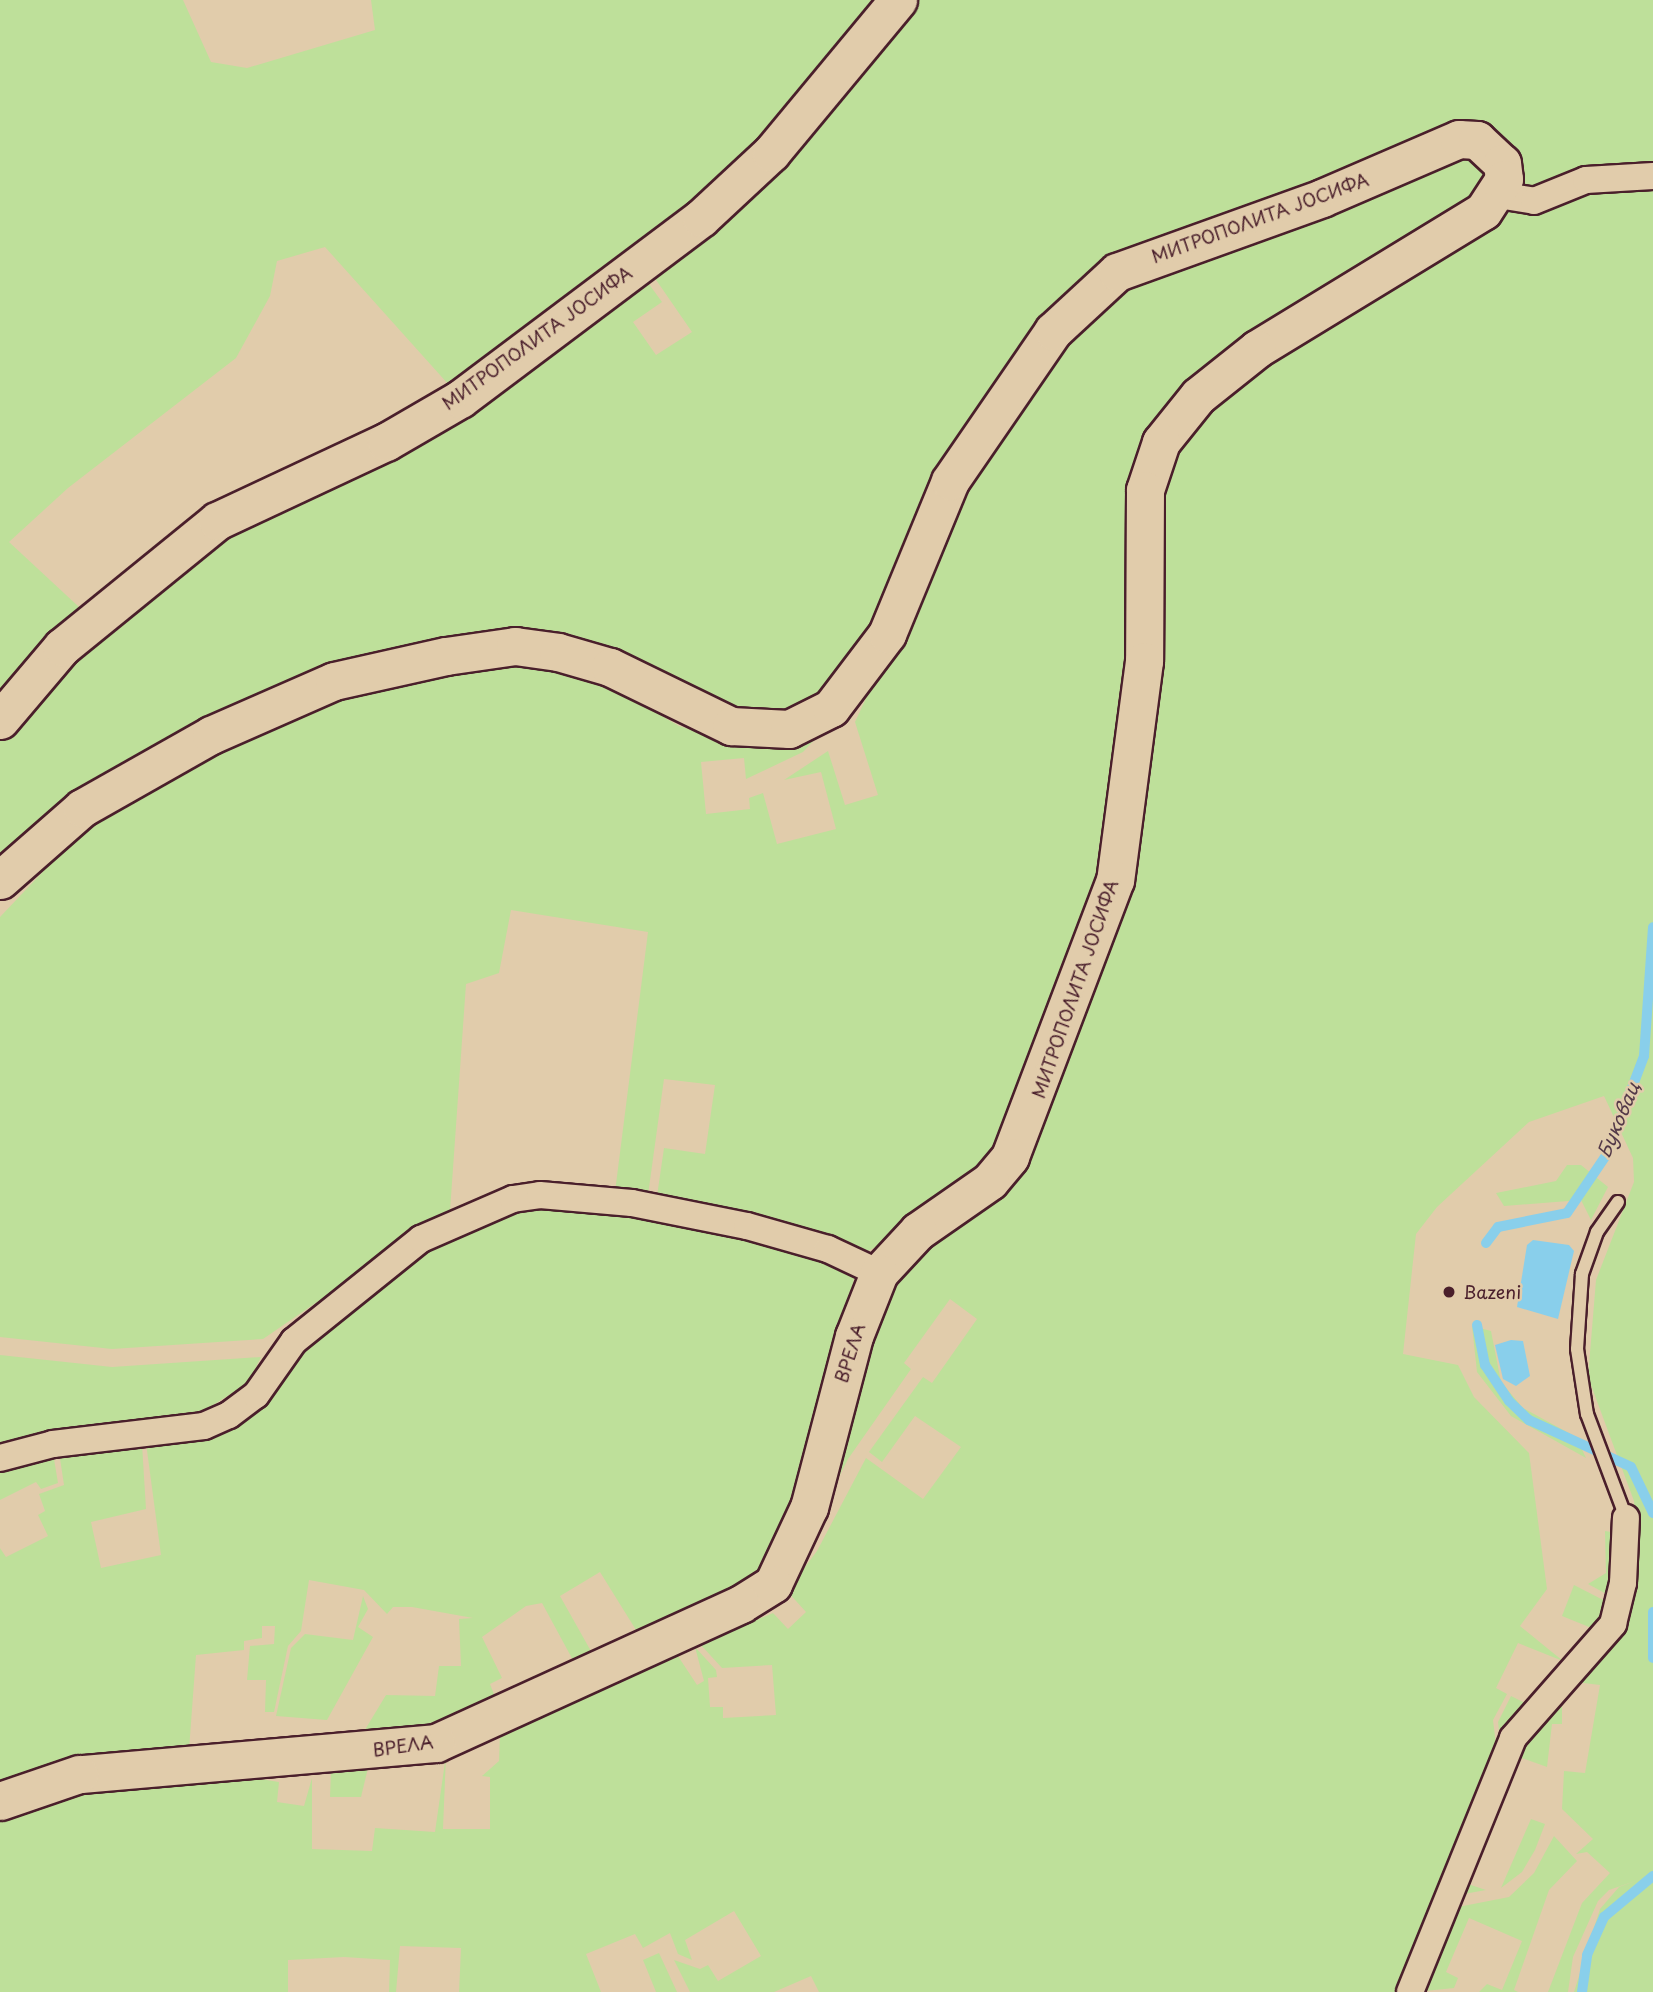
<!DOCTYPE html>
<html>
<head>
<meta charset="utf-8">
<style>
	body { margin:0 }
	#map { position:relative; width:1653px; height:1992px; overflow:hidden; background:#e1ccab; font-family:"Playpen Sans",sans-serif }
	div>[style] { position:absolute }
	.green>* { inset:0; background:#bee09a }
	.water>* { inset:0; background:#89cfeb }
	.stream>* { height:10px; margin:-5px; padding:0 5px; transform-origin:5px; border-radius:5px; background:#89cfeb }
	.roads { filter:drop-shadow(2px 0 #4a1f2b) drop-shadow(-2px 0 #4a1f2b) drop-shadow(0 2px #4a1f2b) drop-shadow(0 -2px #4a1f2b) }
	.lane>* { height:12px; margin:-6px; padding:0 6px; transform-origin:6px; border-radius:6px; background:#e1ccab }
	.street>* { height:26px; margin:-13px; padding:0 13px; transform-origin:13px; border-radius:13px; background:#e1ccab }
	.secondary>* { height:37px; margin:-18.5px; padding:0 18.5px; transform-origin:18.5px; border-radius:18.5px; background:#e1ccab }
	.dots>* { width:19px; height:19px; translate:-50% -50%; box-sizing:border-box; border:4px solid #e1ccab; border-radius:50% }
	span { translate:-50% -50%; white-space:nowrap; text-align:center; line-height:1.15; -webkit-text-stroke:5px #e1ccab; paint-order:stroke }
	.street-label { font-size:18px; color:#4a1f2b }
	.poi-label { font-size:18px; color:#4a1f2b }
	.left { translate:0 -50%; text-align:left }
	.water-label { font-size:19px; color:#533948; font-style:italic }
</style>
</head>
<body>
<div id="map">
	<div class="green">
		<i style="clip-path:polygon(0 0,183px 0,211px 62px,247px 68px,375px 30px,371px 0,874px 0,766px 133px,694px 200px,449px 385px,325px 247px,277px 261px,270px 296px,236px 358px,68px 488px,9px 542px,79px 607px,0 691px)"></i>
		<i style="clip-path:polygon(917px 0,1653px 0,1653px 1992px,1574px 1992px,1600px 1909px,1619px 1887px,1638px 1880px,1609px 1890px,1598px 1901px,1573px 1957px,1568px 1992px,1548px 1992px,1582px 1903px,1610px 1873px,1587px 1852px,1576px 1854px,1593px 1839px,1562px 1809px,1564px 1771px,1585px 1773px,1600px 1685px,1567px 1681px,1622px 1620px,1637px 1550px,1634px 1501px,1588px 1377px,1596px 1280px,1634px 1182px,1633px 1158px,1604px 1096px,1529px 1122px,1437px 1207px,1416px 1234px,1403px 1354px,1458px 1365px,1474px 1397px,1529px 1453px,1547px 1589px,1520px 1626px,1563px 1661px,1518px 1643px,1496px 1688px,1507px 1694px,1493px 1720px,1497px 1753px,1478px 1820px,1404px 1992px,819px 1992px,811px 1976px,774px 1992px,690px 1992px,674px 1960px,700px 1969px,708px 1965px,718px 1981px,761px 1956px,734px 1911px,685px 1940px,692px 1960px,678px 1954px,670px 1933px,643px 1948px,635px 1934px,586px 1954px,601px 1992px,399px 1992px,459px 1992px,461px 1948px,400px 1946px,396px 1992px,389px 1992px,390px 1960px,344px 1957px,288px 1960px,288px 1992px,0 1992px,0 1817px,13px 1810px,78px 1790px,242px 1776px,279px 1782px,277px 1802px,304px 1806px,312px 1778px,312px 1849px,372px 1851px,375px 1828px,435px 1832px,446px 1755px,443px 1829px,490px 1829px,490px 1777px,482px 1776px,499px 1761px,500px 1733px,639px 1661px,674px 1650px,697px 1685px,704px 1681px,695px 1647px,716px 1670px,717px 1677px,708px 1678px,710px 1707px,723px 1707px,723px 1718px,776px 1715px,772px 1665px,722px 1668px,700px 1644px,773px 1613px,788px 1629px,806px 1612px,787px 1591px,817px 1551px,866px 1458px,923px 1499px,961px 1447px,915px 1416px,882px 1462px,869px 1452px,923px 1377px,932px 1383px,977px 1319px,950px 1299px,904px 1363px,911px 1369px,848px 1459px,823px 1509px,867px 1342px,893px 1280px,926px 1243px,898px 1235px,868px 1251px,657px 1196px,664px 1148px,705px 1154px,715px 1085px,664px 1079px,648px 1195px,615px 1192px,648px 932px,511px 910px,499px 973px,466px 984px,450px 1211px,263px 1339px,112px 1349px,0 1337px,0 917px,90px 822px,122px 800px,339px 696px,503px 663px,594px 676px,679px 726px,712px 736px,777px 742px,825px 729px,803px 752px,746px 779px,744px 758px,701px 762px,706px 814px,750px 809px,749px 798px,763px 793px,777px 844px,836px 829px,821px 772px,784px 780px,828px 751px,845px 805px,878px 795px,855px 722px,868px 694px,845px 666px,821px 697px,784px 715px,733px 713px,614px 652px,513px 631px,326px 667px,123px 765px,75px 794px,0 861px,0 741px,86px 644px,240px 525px,392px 456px,472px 411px,646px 280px,662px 302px,633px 322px,656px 355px,692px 332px,652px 274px,729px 218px)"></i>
		<i style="clip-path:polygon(1567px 1165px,1581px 1165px,1608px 1187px,1591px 1220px,1581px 1200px,1504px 1206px,1496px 1193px,1556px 1181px)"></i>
		<i style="clip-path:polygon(523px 1203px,649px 1216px,822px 1255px,855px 1275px,797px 1498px,759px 1575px,636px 1630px,600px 1572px,560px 1596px,592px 1653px,574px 1662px,542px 1603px,526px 1606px,482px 1637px,502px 1678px,490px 1684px,497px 1702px,436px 1728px,360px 1738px,386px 1695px,435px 1696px,439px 1666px,461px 1666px,459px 1619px,473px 1618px,412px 1607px,393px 1607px,387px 1614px,364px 1590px,309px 1580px,301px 1631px,288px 1646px,274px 1712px,265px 1712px,266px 1680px,247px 1680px,250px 1646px,274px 1644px,275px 1626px,262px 1626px,262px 1638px,244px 1641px,244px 1650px,196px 1655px,189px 1750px,80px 1760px,0 1785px,0 1548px,6px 1557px,48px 1536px,38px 1515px,45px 1511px,39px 1494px,64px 1485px,59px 1452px,142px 1444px,146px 1509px,91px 1522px,101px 1568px,161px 1555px,146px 1443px,196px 1436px,313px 1333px,439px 1239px)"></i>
		<i style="clip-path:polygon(1472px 1326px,1491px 1331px,1501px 1382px,1523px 1408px,1576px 1437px,1586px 1458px,1511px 1416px,1477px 1372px)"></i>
		<i style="clip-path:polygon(0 1355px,112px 1367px,261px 1357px,248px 1383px,202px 1412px,0 1443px)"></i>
		<i style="clip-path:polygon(53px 1453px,58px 1483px,41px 1489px,36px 1482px,0 1500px,0 1466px)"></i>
		<i style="clip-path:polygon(1605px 1531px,1617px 1533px,1612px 1597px,1588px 1584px,1606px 1573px)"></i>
		<i style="clip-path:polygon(1574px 1585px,1609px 1603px,1602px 1626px,1594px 1629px,1562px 1616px)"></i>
		<i style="clip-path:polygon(363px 1596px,368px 1609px,358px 1627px,373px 1637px,327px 1720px,276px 1716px,291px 1648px,305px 1634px,353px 1640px)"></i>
		<i style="clip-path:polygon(1562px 1692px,1562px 1724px,1552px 1724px,1547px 1767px,1519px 1757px,1468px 1884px,1486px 1890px,1453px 1896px,1511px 1758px)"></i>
		<i style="clip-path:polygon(1511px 1696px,1529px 1705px,1501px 1746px,1498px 1722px)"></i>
		<i style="clip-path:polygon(368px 1768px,361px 1797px,330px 1797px,331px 1771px)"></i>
		<i style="clip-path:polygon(1531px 1819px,1545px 1824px,1535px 1850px,1522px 1872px,1501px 1888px)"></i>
		<i style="clip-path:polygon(1554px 1836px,1577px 1861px,1549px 1890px,1514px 1990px,1518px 1992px,1479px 1992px,1487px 1984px,1502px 1990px,1522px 1941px,1469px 1918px,1446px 1972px,1458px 1978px,1454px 1988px,1425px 1991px,1458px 1907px,1509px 1897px,1534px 1873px)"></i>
		<i style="clip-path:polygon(659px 1953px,677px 1992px,656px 1992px,643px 1960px)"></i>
	</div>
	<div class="water">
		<i style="clip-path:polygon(1533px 1240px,1569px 1245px,1574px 1251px,1558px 1319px,1517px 1307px,1527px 1245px)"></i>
		<i style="clip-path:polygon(1511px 1340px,1523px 1341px,1530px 1376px,1516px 1386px,1503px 1379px,1495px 1345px)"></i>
	</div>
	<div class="stream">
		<i style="left:1486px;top:1243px;width:20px;rotate:-53deg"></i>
		<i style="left:1498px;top:1227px;width:70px;rotate:-11.5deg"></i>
		<i style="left:1567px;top:1213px;width:71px;rotate:-55.9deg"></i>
		<i style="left:1607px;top:1154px;width:105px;rotate:-69.3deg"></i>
		<i style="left:1644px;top:1056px;width:129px;rotate:-86deg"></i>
		<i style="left:1477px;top:1325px;width:41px;rotate:78.7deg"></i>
		<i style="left:1485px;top:1365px;width:43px;rotate:56.3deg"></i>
		<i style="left:1509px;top:1401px;width:28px;rotate:44deg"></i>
		<i style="left:1529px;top:1420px;width:112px;rotate:24.7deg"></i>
		<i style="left:1631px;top:1467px;width:51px;rotate:64.4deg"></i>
		<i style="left:1653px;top:1612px;width:46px;rotate:90deg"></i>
		<i style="left:1582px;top:1992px;width:37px;rotate:-82deg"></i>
		<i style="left:1587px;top:1955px;width:42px;rotate:-65.9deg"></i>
		<i style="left:1604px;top:1917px;width:64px;rotate:-39.9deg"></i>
	</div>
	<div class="roads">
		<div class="lane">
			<i style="left:1618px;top:1202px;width:37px;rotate:125deg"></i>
			<i style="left:1597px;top:1232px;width:45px;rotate:109.7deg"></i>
			<i style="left:1582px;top:1274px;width:75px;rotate:93.8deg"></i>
			<i style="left:1577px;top:1349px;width:66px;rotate:81.3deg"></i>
			<i style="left:1587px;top:1414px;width:111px;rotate:69.4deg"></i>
		</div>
		<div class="street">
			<i style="left:1498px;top:195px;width:36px;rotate:9deg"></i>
			<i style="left:1534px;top:201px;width:56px;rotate:-22deg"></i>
			<i style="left:1586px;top:180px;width:67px;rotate:-3.4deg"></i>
			<i style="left:0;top:1458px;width:55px;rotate:-14.8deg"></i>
			<i style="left:53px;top:1444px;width:152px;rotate:-6.8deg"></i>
			<i style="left:204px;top:1426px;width:27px;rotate:-24deg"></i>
			<i style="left:229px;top:1415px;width:34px;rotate:-37deg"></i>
			<i style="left:256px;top:1395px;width:66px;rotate:-54.9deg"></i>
			<i style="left:294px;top:1341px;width:163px;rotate:-38.8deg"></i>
			<i style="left:421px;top:1239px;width:100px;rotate:-23.5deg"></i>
			<i style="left:513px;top:1199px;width:27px;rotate:-8deg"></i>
			<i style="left:540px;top:1195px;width:92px;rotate:5deg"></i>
			<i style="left:632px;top:1203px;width:117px;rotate:11.3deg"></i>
			<i style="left:747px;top:1226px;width:84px;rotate:15.9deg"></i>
			<i style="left:828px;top:1249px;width:56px;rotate:25.2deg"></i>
			<i style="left:1410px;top:1992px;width:274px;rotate:-67.9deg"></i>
			<i style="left:1513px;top:1738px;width:152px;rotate:-48.7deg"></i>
			<i style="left:1613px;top:1624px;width:42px;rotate:-76.3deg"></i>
			<i style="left:1623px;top:1583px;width:65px;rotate:-87.4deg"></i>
		</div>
		<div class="secondary">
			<i style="left:0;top:720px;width:96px;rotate:-49.7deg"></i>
			<i style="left:62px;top:647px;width:200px;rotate:-39.1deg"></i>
			<i style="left:217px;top:521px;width:187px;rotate:-25.1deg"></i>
			<i style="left:386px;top:442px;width:86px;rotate:-30.2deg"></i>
			<i style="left:460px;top:399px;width:301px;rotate:-36.9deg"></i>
			<i style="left:701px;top:218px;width:96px;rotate:-42.9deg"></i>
			<i style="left:771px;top:153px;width:199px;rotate:-50.3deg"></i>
			<i style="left:0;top:880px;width:109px;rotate:-41.3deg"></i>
			<i style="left:82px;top:808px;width:148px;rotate:-29.5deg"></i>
			<i style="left:211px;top:735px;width:134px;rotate:-23.7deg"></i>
			<i style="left:334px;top:681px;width:115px;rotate:-12.6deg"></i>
			<i style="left:446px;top:656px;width:70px;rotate:-8.2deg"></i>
			<i style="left:515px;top:646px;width:43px;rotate:7.9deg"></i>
			<i style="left:558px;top:652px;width:54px;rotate:16.1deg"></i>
			<i style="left:610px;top:667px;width:135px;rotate:26deg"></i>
			<i style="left:731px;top:726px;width:58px;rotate:3deg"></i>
			<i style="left:789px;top:729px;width:47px;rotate:-26.6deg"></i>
			<i style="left:831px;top:708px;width:93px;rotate:-52.9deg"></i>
			<i style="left:887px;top:634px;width:165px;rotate:-67.6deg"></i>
			<i style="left:950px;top:481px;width:182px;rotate:-55.5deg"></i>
			<i style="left:1053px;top:331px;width:87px;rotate:-42.7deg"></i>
			<i style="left:1117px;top:272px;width:218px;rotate:-19.8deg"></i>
			<i style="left:1322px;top:198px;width:149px;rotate:-23.3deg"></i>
			<i style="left:1459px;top:139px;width:18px;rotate:3deg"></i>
			<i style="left:1477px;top:140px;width:34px;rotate:43deg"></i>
			<i style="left:1502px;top:163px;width:16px;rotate:83deg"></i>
			<i style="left:1504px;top:179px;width:38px;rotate:123deg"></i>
			<i style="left:1483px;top:211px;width:265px;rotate:148.6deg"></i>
			<i style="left:1257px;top:349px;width:75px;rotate:141.5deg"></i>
			<i style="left:1198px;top:396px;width:59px;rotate:128.8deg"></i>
			<i style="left:1161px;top:442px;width:51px;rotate:108.4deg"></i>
			<i style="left:1145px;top:490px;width:171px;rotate:90.3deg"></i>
			<i style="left:1144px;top:661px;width:221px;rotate:97.5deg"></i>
			<i style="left:1115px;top:880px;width:296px;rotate:110.8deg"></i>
			<i style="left:1010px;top:1157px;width:31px;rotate:130deg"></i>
			<i style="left:990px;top:1181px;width:88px;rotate:145.2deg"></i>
			<i style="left:918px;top:1231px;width:57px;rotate:132.9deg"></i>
			<i style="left:879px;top:1273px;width:68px;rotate:111.6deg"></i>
			<i style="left:854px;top:1336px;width:177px;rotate:104.7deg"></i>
			<i style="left:809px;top:1507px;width:85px;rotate:115.1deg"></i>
			<i style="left:773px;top:1584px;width:38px;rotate:148deg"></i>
			<i style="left:741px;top:1604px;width:335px;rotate:155.5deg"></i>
			<i style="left:436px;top:1743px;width:358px;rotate:175deg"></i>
			<i style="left:79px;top:1774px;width:83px;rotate:161.1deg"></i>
		</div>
	</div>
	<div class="dots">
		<i style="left:1449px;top:1292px;background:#4a1f2b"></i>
	</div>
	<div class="street-label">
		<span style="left:1260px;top:218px;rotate:-20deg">МИТРОПОЛИТА ЈОСИФА</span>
		<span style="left:537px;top:338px;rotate:-36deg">МИТРОПОЛИТА ЈОСИФА</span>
		<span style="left:1075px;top:989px;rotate:-71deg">МИТРОПОЛИТА ЈОСИФА</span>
		<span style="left:850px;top:1353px;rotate:-72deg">ВРЕЛА</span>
		<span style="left:403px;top:1746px;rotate:-8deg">ВРЕЛА</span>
	</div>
	<div class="poi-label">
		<span class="left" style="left:1463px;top:1292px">Bazeni</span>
	</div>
	<div class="water-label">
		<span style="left:1618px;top:1120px;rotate:-67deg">Буковац</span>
	</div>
</div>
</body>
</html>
